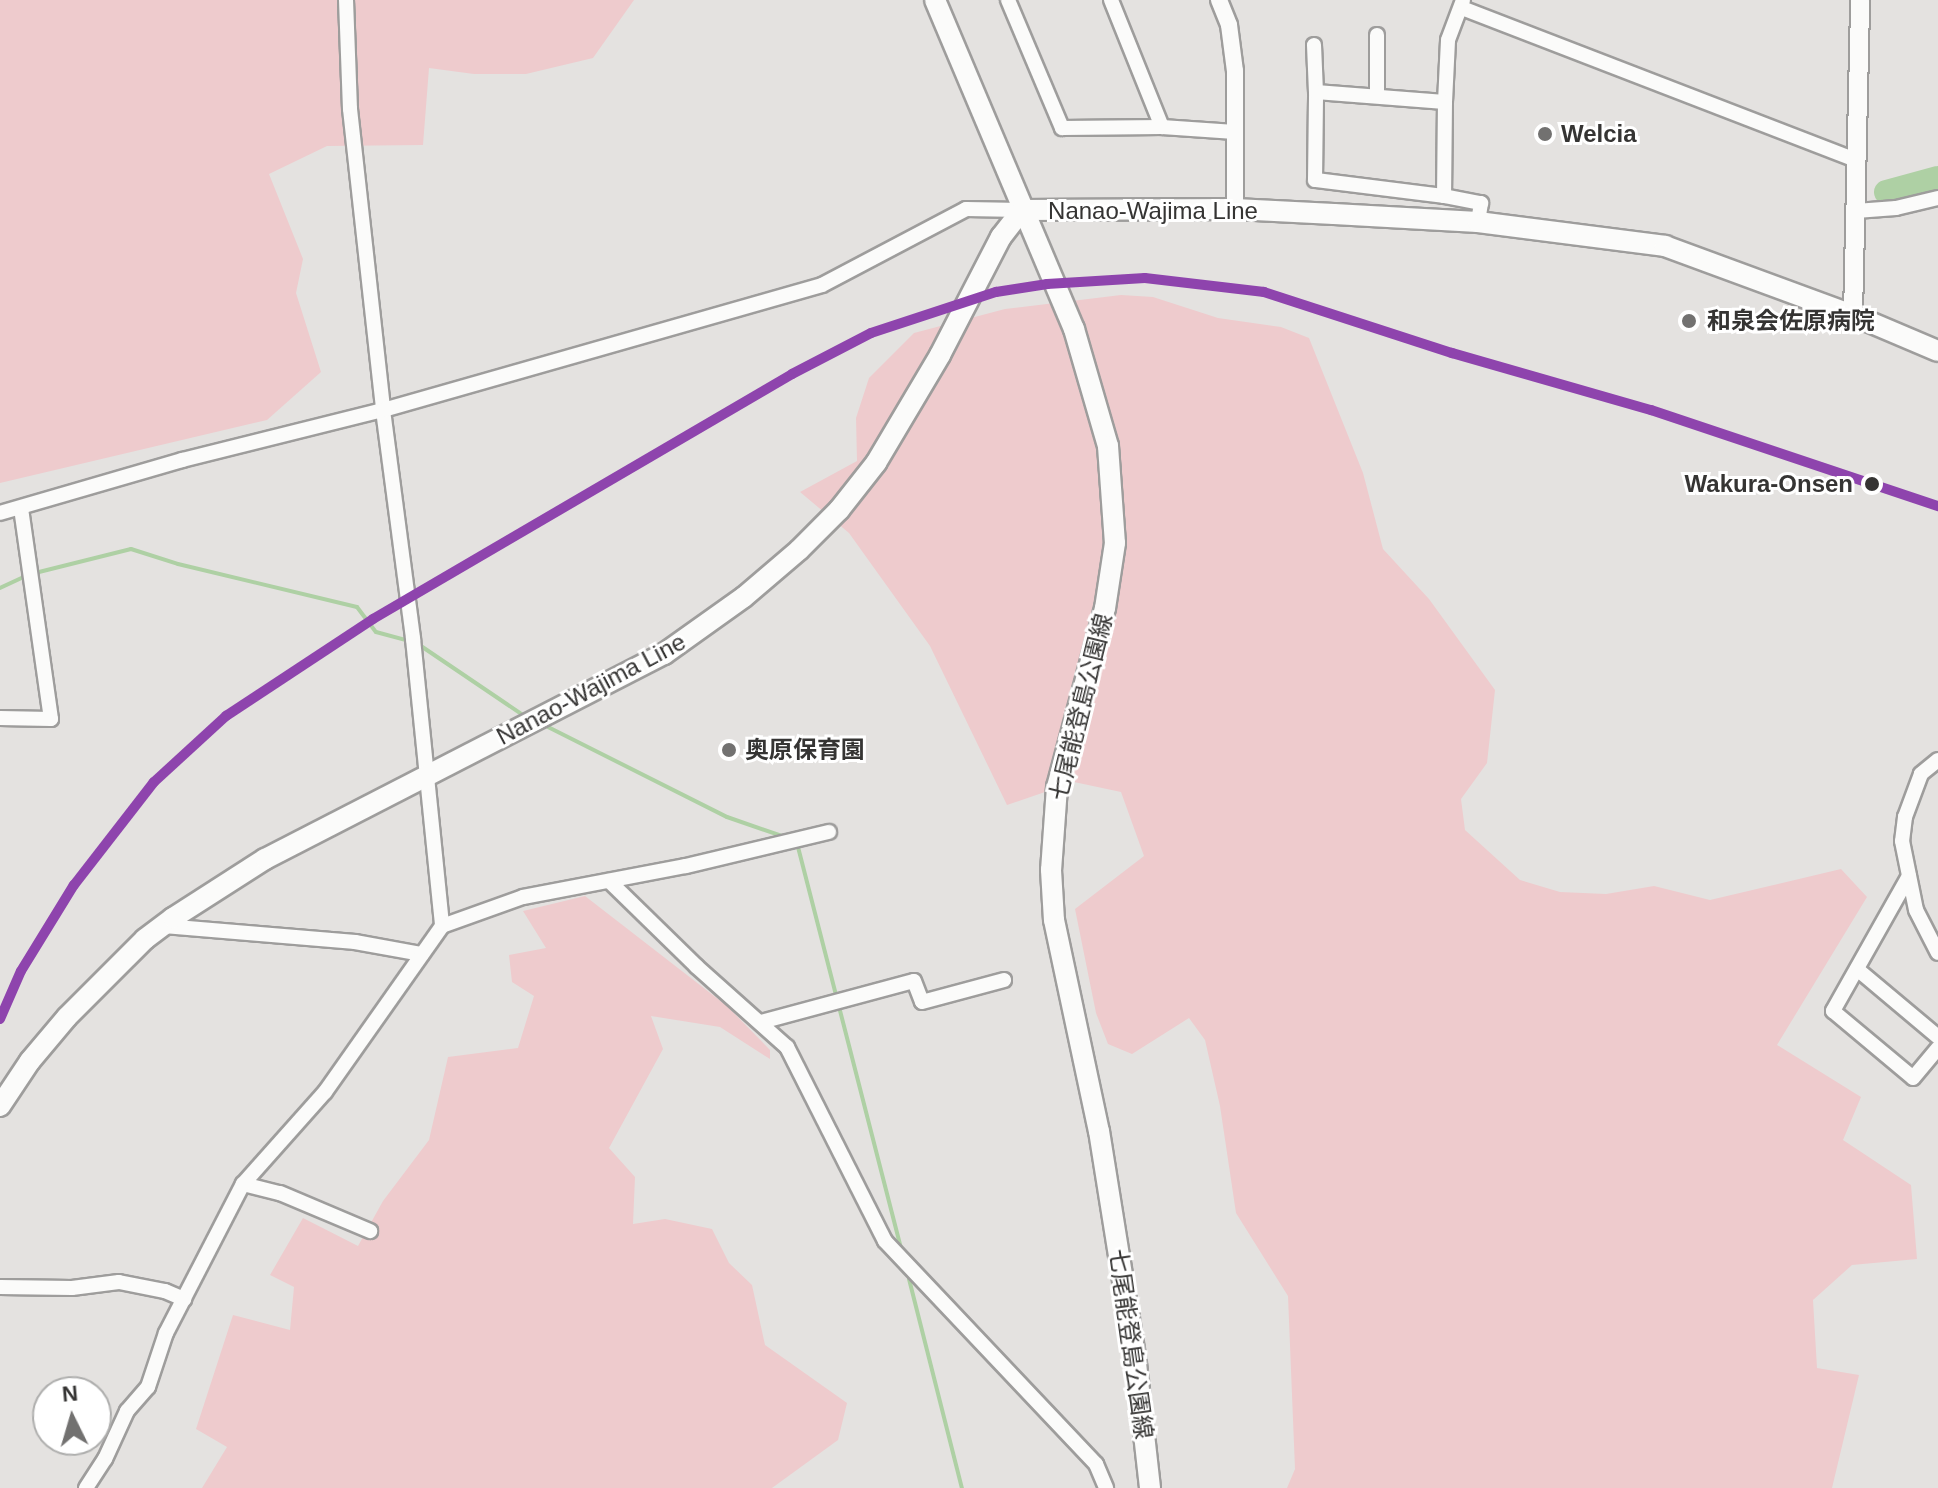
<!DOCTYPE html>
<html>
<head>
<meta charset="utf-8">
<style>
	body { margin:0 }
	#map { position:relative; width:1938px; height:1488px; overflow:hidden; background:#e4e2e0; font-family:Arial,"Noto Sans JP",sans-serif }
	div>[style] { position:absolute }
	.green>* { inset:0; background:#eecbcd }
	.stream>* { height:4px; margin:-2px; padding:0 2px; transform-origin:2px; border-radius:2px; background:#aed0a4 }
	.river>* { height:24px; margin:-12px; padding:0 12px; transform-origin:12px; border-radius:12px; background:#aed0a4 }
	.roads { filter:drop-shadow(2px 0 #9e9d9c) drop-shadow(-2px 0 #9e9d9c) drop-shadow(0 2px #9e9d9c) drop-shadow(0 -2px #9e9d9c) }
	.minor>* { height:14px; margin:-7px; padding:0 7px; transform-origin:7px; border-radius:7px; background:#fbfbfa }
	.tertiary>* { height:16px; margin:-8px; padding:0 8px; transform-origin:8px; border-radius:8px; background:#fbfbfa }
	.secondary>* { height:18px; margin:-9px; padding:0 9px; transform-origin:9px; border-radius:9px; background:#fbfbfa }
	.primary>* { height:20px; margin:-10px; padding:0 10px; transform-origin:10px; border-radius:10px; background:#fbfbfa }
	.rail-1>* { height:10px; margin:-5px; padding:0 5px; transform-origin:5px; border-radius:5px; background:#8e44ad }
	.dots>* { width:22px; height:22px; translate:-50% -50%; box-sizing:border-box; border:4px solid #fff; border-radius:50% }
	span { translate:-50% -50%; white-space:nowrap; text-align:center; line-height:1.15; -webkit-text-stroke:6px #fff; paint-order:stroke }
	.poi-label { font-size:24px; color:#353433; font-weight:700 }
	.left { translate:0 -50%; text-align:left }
	.street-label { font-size:24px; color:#353433 }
	.stop-label { font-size:24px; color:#353433; font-weight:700 }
	.right { translate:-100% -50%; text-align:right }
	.north { position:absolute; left:32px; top:1376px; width:80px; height:80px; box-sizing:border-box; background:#fff; border:2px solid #aeaead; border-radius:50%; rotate:355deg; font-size:22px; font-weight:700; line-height:32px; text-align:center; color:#353433 }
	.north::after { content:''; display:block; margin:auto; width:28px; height:36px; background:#727170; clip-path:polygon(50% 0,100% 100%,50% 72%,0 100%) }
</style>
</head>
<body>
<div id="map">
	<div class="green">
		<i style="clip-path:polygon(0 0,634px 0,593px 58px,526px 74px,474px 74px,429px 68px,423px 145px,327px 146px,269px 174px,303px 259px,296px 293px,321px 372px,267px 420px,0 483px)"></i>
		<i style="clip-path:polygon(1121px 295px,1153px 297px,1218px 318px,1281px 327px,1309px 338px,1363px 473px,1383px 549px,1429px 599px,1495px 690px,1487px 763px,1461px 799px,1465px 830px,1520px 880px,1560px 892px,1606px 894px,1654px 886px,1710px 900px,1841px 869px,1867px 897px,1777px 1045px,1861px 1097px,1843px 1140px,1911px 1185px,1917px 1259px,1852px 1265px,1813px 1300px,1817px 1368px,1859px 1375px,1832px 1488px,1287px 1488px,1295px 1469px,1288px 1296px,1236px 1213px,1220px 1106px,1205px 1040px,1189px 1018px,1132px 1054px,1108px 1044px,1096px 1013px,1075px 909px,1144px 856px,1121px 792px,1074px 782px,1007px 805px,930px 646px,849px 533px,800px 492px,857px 461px,856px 418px,869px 378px,914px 333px,1005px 309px)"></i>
		<i style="clip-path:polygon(585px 896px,727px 1006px,770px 1050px,770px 1059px,720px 1027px,651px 1016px,663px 1049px,609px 1148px,635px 1177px,633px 1224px,665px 1219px,712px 1229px,729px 1263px,752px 1285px,765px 1345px,847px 1403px,838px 1440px,772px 1488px,202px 1488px,227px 1447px,196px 1429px,233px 1315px,290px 1330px,294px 1287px,270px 1275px,303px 1218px,358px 1246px,383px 1201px,429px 1140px,448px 1057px,518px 1048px,534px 996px,512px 982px,509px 955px,546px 948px,523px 911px)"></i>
	</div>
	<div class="stream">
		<i style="left:35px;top:573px;width:99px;rotate:-14deg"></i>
		<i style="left:131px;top:549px;width:49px;rotate:17.7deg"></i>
		<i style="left:178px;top:564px;width:184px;rotate:13.5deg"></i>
		<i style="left:357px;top:607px;width:31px;rotate:53deg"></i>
		<i style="left:376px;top:632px;width:35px;rotate:15deg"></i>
		<i style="left:0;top:588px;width:29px;rotate:-25deg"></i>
		<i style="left:418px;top:644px;width:130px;rotate:34.1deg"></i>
		<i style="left:548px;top:727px;width:200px;rotate:26.7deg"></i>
		<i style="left:727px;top:817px;width:58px;rotate:19.1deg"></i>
		<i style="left:798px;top:847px;width:417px;rotate:75.6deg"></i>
		<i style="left:909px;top:1279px;width:216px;rotate:75.8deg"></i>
	</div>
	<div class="river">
		<i style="left:1886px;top:192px;width:54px;rotate:-15.1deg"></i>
	</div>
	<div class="roads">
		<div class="minor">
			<i style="left:346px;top:0;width:109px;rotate:87.9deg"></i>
			<i style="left:350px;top:109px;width:303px;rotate:83.7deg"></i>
			<i style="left:383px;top:410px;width:231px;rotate:82.5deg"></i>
			<i style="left:413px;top:639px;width:288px;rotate:84.2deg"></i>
			<i style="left:1008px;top:0;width:139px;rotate:67.1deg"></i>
			<i style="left:1062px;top:128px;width:100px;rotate:-0.6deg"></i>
			<i style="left:1162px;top:127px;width:73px;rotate:3.9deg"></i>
			<i style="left:1111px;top:0;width:137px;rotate:68.1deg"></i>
			<i style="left:1462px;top:8px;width:422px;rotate:21.1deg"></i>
			<i style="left:1314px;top:45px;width:47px;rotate:87.6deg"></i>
			<i style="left:1377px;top:95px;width:60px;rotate:-90deg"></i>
			<i style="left:1445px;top:102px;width:62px;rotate:-87.2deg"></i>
			<i style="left:1448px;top:40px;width:43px;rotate:-69.4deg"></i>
			<i style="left:1444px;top:196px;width:130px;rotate:-172.9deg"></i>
			<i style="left:1315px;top:180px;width:88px;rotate:-89.3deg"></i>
			<i style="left:1316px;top:92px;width:129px;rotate:4.4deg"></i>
			<i style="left:1445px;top:102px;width:94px;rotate:90.6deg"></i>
			<i style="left:1444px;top:196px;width:38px;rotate:11deg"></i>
			<i style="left:1481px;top:203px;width:19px;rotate:99deg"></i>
			<i style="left:1856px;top:211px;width:40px;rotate:-4.3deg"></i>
			<i style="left:1896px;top:208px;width:43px;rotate:-13.4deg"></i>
			<i style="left:0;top:513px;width:190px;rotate:-16.2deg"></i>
			<i style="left:182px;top:460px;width:207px;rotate:-14deg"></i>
			<i style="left:383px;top:410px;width:456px;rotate:-15.9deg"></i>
			<i style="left:822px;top:285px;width:163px;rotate:-27.8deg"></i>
			<i style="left:966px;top:209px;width:56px;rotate:1deg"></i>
			<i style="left:0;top:718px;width:51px;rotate:1.1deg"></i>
			<i style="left:51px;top:719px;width:212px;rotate:-98.1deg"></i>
			<i style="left:1938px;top:760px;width:22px;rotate:141deg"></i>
			<i style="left:1921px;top:774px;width:46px;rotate:110.4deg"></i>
			<i style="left:1905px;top:817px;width:24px;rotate:97deg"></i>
			<i style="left:1902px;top:841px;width:70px;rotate:78.5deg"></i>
			<i style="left:1916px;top:910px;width:48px;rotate:62.9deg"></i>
			<i style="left:1909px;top:876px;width:155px;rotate:119.4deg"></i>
			<i style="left:1833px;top:1011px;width:104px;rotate:39.9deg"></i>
			<i style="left:1913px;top:1078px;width:39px;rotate:-50deg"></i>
			<i style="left:609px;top:881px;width:122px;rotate:44.3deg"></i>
			<i style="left:696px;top:966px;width:122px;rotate:41.7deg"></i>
			<i style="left:787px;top:1047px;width:217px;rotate:63.2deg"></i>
			<i style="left:885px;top:1241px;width:307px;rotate:46.6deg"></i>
			<i style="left:1096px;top:1464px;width:26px;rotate:67deg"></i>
			<i style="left:164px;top:926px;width:192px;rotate:4.8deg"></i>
			<i style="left:355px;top:942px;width:68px;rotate:10.2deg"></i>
			<i style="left:1857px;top:969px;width:106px;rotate:40deg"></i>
			<i style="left:761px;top:1022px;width:158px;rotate:-15deg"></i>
			<i style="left:914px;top:981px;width:22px;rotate:69deg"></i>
			<i style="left:922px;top:1002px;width:85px;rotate:-15deg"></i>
			<i style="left:243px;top:1184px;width:38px;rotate:14deg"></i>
			<i style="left:280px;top:1193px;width:98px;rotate:22.9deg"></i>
			<i style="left:0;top:1287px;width:72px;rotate:0.8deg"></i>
			<i style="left:72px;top:1288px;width:47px;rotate:-7.3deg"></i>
			<i style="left:119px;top:1282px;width:47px;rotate:11.1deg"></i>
			<i style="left:165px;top:1291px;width:21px;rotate:23deg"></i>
			<i style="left:86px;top:1488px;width:35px;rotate:-57deg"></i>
			<i style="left:105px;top:1459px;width:53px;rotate:-65.4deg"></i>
			<i style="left:127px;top:1411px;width:32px;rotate:-49deg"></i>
			<i style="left:148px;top:1387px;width:57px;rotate:-71.6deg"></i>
			<i style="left:166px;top:1333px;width:168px;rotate:-62.7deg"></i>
			<i style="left:243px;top:1184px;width:123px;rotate:-48.3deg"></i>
			<i style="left:325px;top:1092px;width:203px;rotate:-54.8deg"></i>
			<i style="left:442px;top:926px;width:86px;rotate:-19.7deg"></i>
			<i style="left:523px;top:897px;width:166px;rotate:-10.8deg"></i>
			<i style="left:686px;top:866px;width:147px;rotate:-13.4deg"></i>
		</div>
		<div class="tertiary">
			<i style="left:1219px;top:0;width:27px;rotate:68deg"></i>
			<i style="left:1229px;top:25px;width:46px;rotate:82.6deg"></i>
			<i style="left:1235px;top:71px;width:138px;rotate:90deg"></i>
		</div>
		<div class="secondary">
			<i style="left:1853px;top:315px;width:315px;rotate:-88.7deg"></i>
		</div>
		<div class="primary">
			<i style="left:935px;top:0;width:357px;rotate:67.1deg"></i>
			<i style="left:1074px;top:329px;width:122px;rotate:73.8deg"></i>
			<i style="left:1108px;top:446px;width:97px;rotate:85.9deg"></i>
			<i style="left:1115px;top:543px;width:66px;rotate:98.7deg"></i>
			<i style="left:1105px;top:608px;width:185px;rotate:105deg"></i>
			<i style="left:1057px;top:787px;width:83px;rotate:94.1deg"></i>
			<i style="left:1051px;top:870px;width:50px;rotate:86.6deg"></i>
			<i style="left:1054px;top:920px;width:216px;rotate:78deg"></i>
			<i style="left:1099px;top:1131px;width:235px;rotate:80.9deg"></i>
			<i style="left:1136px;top:1363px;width:126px;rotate:83.6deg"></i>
			<i style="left:0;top:1106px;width:54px;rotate:-56.3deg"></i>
			<i style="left:30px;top:1061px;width:57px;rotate:-49.9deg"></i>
			<i style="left:67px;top:1017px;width:110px;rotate:-45deg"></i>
			<i style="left:145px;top:939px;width:35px;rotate:-37deg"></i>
			<i style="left:173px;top:918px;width:109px;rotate:-32.7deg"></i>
			<i style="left:265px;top:859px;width:449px;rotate:-27.2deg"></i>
			<i style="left:664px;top:654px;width:98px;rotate:-35.5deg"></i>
			<i style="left:744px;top:597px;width:72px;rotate:-40.5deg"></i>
			<i style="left:799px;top:550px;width:57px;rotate:-45deg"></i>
			<i style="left:839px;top:510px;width:60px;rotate:-51.8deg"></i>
			<i style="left:876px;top:463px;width:126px;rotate:-59.3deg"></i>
			<i style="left:940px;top:355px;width:133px;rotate:-62.7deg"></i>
			<i style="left:1001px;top:237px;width:34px;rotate:-52deg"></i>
			<i style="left:1022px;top:210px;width:213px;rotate:-0.3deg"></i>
			<i style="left:1235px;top:209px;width:99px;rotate:2.9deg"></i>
			<i style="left:1334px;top:214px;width:144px;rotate:3.2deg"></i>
			<i style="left:1478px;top:222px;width:189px;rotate:7.3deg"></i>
			<i style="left:1665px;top:246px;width:200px;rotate:20.2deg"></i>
			<i style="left:1853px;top:315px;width:92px;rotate:23deg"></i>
		</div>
	</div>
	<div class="rail-1">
		<i style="left:0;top:1019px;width:52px;rotate:-66.4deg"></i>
		<i style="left:21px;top:971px;width:101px;rotate:-58.4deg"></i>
		<i style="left:74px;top:885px;width:130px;rotate:-52.2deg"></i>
		<i style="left:154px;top:782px;width:98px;rotate:-42.5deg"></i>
		<i style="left:226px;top:716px;width:176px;rotate:-33.4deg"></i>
		<i style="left:373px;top:619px;width:485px;rotate:-30.3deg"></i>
		<i style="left:792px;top:374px;width:89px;rotate:-27.4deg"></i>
		<i style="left:871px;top:333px;width:132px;rotate:-18.2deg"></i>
		<i style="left:996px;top:292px;width:52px;rotate:-8.9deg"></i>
		<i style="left:1047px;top:284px;width:98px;rotate:-3.5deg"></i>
		<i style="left:1145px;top:278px;width:120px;rotate:6.7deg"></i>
		<i style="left:1264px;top:292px;width:198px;rotate:18deg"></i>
		<i style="left:1452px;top:353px;width:207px;rotate:16deg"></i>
		<i style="left:1651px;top:410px;width:303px;rotate:18.5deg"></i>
	</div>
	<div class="dots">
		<i style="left:1545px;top:134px;background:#727170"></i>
		<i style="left:1689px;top:321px;background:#727170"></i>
		<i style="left:1872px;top:484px;background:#353433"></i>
		<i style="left:729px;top:750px;background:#727170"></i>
	</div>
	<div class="poi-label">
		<span class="left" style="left:1561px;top:134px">Welcia</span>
		<span class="left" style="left:1707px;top:321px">和泉会佐原病院</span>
		<span class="left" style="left:745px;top:750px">奥原保育園</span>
	</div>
	<div class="street-label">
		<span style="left:1153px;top:211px">Nanao-Wajima Line</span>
		<span style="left:591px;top:689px;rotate:-28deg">Nanao-Wajima Line</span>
		<span style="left:1081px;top:707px;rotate:-76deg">七尾能登島公園線</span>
		<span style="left:1131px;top:1344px;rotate:82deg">七尾能登島公園線</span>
	</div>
	<div class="stop-label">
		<span class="right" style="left:1853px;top:484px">Wakura-Onsen</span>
	</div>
	<div class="north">N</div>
</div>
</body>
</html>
